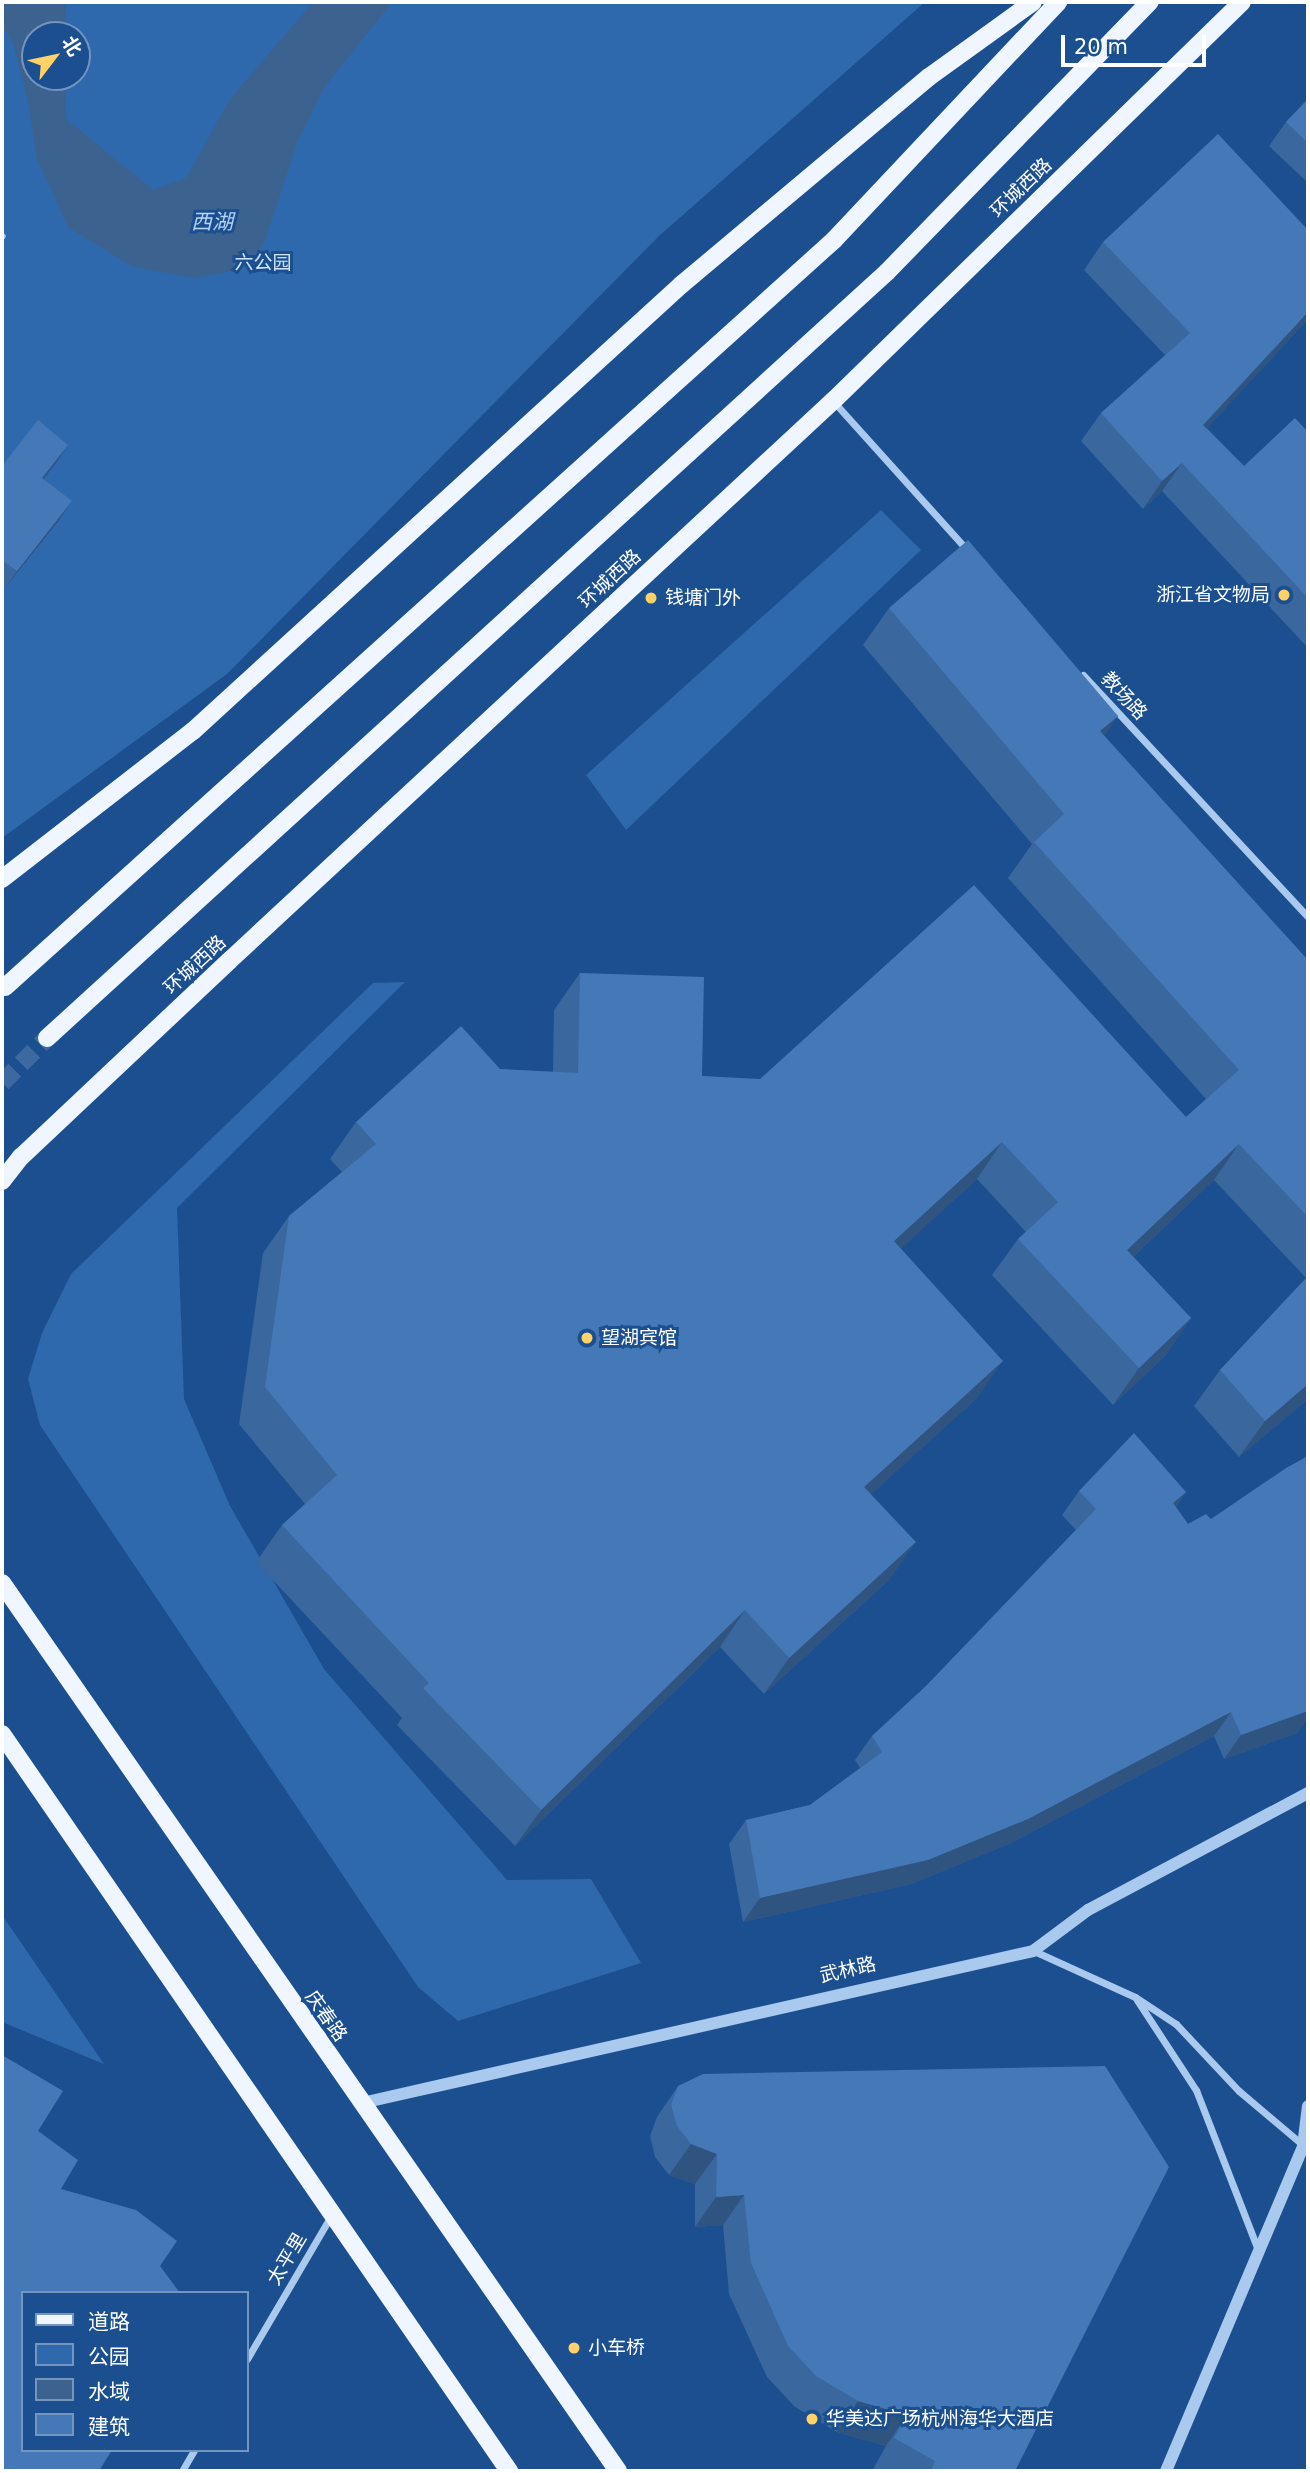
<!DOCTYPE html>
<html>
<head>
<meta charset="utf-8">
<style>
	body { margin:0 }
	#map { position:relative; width:1310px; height:2473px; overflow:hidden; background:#1b4f8f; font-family:"DejaVu Sans","Noto Sans SC",sans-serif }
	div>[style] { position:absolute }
	.green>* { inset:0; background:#2e69ad }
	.water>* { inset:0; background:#3c6290 }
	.primary-tunnel>* { height:18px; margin-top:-9px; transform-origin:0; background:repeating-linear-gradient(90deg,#3d69a0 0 18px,transparent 0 27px) }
	.pedestrian>* { height:6px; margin:-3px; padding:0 3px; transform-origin:3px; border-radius:3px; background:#a9c9ee }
	.minor>* { height:7px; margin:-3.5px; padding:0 3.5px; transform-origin:3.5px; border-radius:3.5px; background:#a9c9ee }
	.tertiary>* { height:12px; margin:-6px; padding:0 6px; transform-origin:6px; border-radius:6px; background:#a9c9ee }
	.primary>* { height:18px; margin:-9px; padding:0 9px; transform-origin:9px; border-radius:9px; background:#f0f6ff }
	.wall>* { inset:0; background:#3a679d }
	.shaded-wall>* { inset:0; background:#305480 }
	.building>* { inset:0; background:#4478b7 }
	.dots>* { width:19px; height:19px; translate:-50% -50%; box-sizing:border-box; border:4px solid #1b4f8f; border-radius:50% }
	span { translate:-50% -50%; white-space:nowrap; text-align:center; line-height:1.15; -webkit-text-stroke:6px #1b4f8f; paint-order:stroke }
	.street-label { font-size:19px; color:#fff }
	.park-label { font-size:19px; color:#cfe3fa }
	.poi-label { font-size:19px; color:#fff }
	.right { translate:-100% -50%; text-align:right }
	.left { translate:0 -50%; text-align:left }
	.water-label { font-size:21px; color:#b5d3f5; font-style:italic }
	.frame { position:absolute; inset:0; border:4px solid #fff; pointer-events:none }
	.legend { position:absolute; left:21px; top:2291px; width:228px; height:161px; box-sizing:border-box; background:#1b4f8f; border:2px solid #7695bc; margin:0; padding:9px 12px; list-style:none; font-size:21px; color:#fff }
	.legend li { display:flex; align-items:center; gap:14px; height:35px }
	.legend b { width:35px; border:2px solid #7695bc }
	.north { position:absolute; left:21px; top:21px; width:70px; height:70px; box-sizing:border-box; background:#1b4f8f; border:2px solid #7695bc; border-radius:50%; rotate:58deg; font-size:19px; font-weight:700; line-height:28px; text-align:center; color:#fff }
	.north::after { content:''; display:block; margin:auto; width:24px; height:32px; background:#ffd166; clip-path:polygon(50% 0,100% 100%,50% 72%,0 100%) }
	.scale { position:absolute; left:1061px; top:35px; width:145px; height:32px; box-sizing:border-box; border:4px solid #fff; border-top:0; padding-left:9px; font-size:21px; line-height:24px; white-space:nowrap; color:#fff; -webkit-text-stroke:5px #1b4f8f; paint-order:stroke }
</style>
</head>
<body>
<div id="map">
	<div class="green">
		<i style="clip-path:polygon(evenodd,2px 2px,925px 2px,659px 236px,227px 674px,2px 838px,2px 2px,35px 35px,77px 35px,77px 77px,35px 77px,35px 35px)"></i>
		<i style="clip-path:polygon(881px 510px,921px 550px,626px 830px,586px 775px)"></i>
		<i style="clip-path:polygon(405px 982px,177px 1208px,184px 1399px,230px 1506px,324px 1669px,507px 1880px,591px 1879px,641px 1963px,458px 2021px,418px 1987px,40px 1425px,28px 1379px,42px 1333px,71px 1274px,373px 983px)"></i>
		<i style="clip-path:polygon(2px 1915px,104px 2064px,2px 2022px)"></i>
	</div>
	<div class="water">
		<i style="clip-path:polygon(2px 2px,66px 2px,66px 35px,35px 35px,35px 77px,66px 77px,66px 119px,153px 190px,186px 178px,230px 99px,313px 2px,392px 2px,324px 88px,297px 143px,264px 243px,242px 269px,196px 278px,133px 267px,68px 227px,37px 159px,28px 101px,13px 44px,2px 25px)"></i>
	</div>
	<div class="primary-tunnel">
		<i style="left:2px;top:1083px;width:64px;rotate:-45deg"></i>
	</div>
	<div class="pedestrian">
		<i style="left:2px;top:237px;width:1px;rotate:-45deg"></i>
	</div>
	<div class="minor">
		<i style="left:833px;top:401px;width:202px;rotate:48deg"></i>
		<i style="left:1083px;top:675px;width:330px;rotate:47.1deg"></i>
		<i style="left:1034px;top:1951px;width:111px;rotate:24.5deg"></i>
		<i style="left:1135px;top:1997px;width:49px;rotate:33.4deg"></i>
		<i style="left:1176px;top:2024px;width:92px;rotate:46.8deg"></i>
		<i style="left:1239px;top:2091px;width:85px;rotate:40.2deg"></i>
		<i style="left:1137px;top:2000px;width:108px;rotate:56.8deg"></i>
		<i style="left:1196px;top:2090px;width:172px;rotate:68.8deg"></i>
		<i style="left:247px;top:2359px;width:166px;rotate:-59.6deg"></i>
		<i style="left:182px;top:2471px;width:24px;rotate:-60deg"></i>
	</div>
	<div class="tertiary">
		<i style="left:362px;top:2103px;width:688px;rotate:-12.76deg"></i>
		<i style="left:1033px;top:1951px;width:69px;rotate:-36.7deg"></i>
		<i style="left:1088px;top:1910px;width:249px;rotate:-28deg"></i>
		<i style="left:1166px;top:2471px;width:353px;rotate:-67.1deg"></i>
		<i style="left:1303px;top:2146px;width:40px;rotate:-82.9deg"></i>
	</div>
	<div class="primary">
		<i style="left:2px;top:879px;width:242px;rotate:-37.8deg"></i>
		<i style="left:193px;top:731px;width:661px;rotate:-42.43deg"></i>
		<i style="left:681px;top:285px;width:324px;rotate:-40deg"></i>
		<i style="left:929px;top:77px;width:128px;rotate:-35.8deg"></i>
		<i style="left:5px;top:987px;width:1116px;rotate:-42.02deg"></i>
		<i style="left:834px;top:240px;width:327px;rotate:-46.7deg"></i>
		<i style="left:47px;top:1038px;width:1137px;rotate:-42.36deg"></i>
		<i style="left:887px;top:272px;width:377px;rotate:-45.8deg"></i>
		<i style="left:2px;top:1181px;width:31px;rotate:-52deg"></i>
		<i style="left:21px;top:1157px;width:286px;rotate:-43.3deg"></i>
		<i style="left:229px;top:961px;width:824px;rotate:-42.84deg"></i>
		<i style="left:833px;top:401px;width:571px;rotate:-44.29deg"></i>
		<i style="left:2px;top:1583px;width:1081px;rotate:55.25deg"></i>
		<i style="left:2px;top:1734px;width:895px;rotate:55.47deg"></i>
	</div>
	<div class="wall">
		<i style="clip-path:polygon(1308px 99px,1308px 183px,1269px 146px,1286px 122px)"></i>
		<i style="clip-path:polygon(1103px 242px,1308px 319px,1207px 428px,1244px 466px,1308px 432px,1308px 648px,1162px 491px,1143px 509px,1081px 441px,1101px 413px,1165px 355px,1084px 270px)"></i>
		<i style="clip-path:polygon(68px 445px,43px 479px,72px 501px,60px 519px,4px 589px,2px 587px,2px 466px)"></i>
		<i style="clip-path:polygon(889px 608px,1118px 716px,1104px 736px,1306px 958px,1308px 956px,1308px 1399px,1239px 1457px,1194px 1406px,1220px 1370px,1306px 1278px,1214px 1180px,1133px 1257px,1191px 1318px,1166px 1355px,1113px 1405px,992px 1275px,1018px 1239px,1026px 1232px,977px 1179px,901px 1248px,977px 1398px,871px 1494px,890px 1579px,764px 1694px,720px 1647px,515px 1846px,397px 1725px,402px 1718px,256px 1562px,282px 1525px,305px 1504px,239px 1424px,263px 1253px,289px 1216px,342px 1172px,330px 1159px,356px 1122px,500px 1069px,553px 1072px,554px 1010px,580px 973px,702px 1076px,1186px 1117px,1206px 1099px,1008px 878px,1032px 844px,863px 645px)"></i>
		<i style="clip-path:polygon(1308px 1456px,1308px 1717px,1297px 1733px,1224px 1759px,1214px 1736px,1011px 1843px,911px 1884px,743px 1922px,729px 1844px,746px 1820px,810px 1805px,860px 1768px,855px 1760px,872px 1736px,926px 1686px,1076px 1530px,1062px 1515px,1079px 1491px,1186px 1492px,1176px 1507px,1188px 1524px,1211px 1519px)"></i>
		<i style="clip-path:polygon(678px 2086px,1015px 2471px,878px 2471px,873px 2469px,886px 2446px,837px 2432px,795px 2407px,767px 2377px,729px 2294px,723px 2225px,695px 2227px,695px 2184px,669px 2175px,655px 2157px,650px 2136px,657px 2117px)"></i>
	</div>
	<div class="shaded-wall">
		<i style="clip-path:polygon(1308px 312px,1308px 319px,1184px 453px,1203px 425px)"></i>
		<i style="clip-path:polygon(68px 445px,56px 463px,30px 496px,42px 478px)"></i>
		<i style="clip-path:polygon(1182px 463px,1162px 491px,1143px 509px,1162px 481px)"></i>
		<i style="clip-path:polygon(72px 501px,60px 519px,4px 589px,17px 571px)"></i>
		<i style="clip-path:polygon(1118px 716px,1093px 752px,1100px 731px)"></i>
		<i style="clip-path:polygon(1002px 1142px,977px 1179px,869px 1278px,894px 1241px)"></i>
		<i style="clip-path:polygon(1239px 1144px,1214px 1180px,1101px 1287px,1127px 1250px)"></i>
		<i style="clip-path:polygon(1191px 1318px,1166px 1355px,1113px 1405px,1139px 1368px)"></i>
		<i style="clip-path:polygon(1003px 1361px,977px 1398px,839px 1524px,864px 1487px)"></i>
		<i style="clip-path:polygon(1308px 1384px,1308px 1399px,1239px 1457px,1265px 1421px)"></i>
		<i style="clip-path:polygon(1186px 1492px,1170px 1516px,1173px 1503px)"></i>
		<i style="clip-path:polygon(916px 1542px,890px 1579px,764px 1694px,789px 1658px)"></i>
		<i style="clip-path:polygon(745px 1610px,720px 1647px,515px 1846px,541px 1810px)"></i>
		<i style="clip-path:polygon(1308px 1703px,1308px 1717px,1297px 1733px,1224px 1759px,1241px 1735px)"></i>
		<i style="clip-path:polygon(1231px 1712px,1214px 1736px,1011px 1843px,911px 1884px,743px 1922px,760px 1898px)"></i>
		<i style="clip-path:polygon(691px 2144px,717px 2154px,695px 2184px,669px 2175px)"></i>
		<i style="clip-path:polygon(744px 2195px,723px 2225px,695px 2227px,716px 2197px)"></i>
		<i style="clip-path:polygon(858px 2401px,907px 2415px,886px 2446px,837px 2432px)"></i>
	</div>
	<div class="building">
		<i style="clip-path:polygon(1308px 99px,1308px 143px,1286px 122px)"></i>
		<i style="clip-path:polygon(1218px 134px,1308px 230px,1308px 312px,1203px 425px,1244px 466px,1295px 418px,1308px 432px,1308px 598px,1182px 463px,1162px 481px,1101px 413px,1190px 333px,1103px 242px)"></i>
		<i style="clip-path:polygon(38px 420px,68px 445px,42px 478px,72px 501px,17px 571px,2px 560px,2px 466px)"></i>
		<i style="clip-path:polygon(968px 540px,1118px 716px,1100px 731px,1306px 958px,1308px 956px,1308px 1217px,1239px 1144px,1127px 1250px,1191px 1318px,1139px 1368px,1018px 1239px,1058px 1202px,1002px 1142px,894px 1241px,1003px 1361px,864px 1487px,916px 1542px,789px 1658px,745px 1610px,541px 1810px,423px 1688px,429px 1683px,282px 1525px,337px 1475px,265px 1387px,289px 1216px,376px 1144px,356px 1122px,461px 1026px,500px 1069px,578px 1073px,580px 973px,704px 977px,702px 1076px,760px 1079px,974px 885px,1186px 1117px,1239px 1070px,1034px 842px,1064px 814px,889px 608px)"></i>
		<i style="clip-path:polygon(1308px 1276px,1308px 1384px,1265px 1421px,1220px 1370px)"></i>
		<i style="clip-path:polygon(1134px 1433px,1186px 1492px,1173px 1503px,1188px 1524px,1206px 1514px,1211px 1519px,1286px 1468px,1308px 1456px,1308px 1711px,1241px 1735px,1231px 1712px,1028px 1819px,928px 1860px,760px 1898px,746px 1820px,810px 1805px,882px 1752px,872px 1736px,926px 1686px,1096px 1509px,1079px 1491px)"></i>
		<i style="clip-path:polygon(2px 2055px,63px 2091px,38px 2131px,78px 2160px,61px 2189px,136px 2210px,177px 2241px,160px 2266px,180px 2293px,23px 2293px,23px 2450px,112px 2450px,99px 2471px,2px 2471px)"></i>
		<i style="clip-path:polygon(1105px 2066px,1169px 2167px,1015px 2471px,931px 2471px,935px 2461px,894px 2438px,907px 2415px,858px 2401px,816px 2376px,788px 2346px,751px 2263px,744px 2195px,716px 2197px,717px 2154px,691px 2144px,677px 2126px,671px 2105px,678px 2086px,703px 2074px)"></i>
	</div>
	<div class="dots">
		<i style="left:1284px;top:595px;background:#ffd166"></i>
		<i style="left:651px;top:598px;background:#ffd166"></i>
		<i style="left:587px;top:1338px;background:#ffd166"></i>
		<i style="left:574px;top:2348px;background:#ffd166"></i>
		<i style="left:812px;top:2419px;background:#ffd166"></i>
	</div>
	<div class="street-label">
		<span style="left:1021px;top:188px;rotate:-44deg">环城西路</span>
		<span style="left:610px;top:579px;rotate:-43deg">环城西路</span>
		<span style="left:1124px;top:696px;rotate:47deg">教场路</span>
		<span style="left:195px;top:965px;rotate:-43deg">环城西路</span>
		<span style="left:848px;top:1970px;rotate:-13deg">武林路</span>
		<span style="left:326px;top:2016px;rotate:55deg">庆春路</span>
		<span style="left:287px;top:2259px;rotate:-59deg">太平里</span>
	</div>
	<div class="park-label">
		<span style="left:263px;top:263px">六公园</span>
	</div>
	<div class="poi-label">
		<span class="right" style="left:1270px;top:595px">浙江省文物局</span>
		<span class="left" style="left:665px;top:598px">钱塘门外</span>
		<span class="left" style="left:601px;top:1338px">望湖宾馆</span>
		<span class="left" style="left:588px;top:2348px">小车桥</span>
		<span class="left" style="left:826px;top:2419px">华美达广场杭州海华大酒店</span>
	</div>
	<div class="water-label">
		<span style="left:212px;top:222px">西湖</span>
	</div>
	<div class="frame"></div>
	<ul class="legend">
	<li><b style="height:9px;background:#f0f6ff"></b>道路</li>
	<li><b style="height:19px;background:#2e69ad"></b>公园</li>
	<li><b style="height:19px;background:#3c6290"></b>水域</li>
	<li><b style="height:19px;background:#4478b7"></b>建筑</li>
	</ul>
	<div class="north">北</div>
	<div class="scale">20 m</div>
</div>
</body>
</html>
